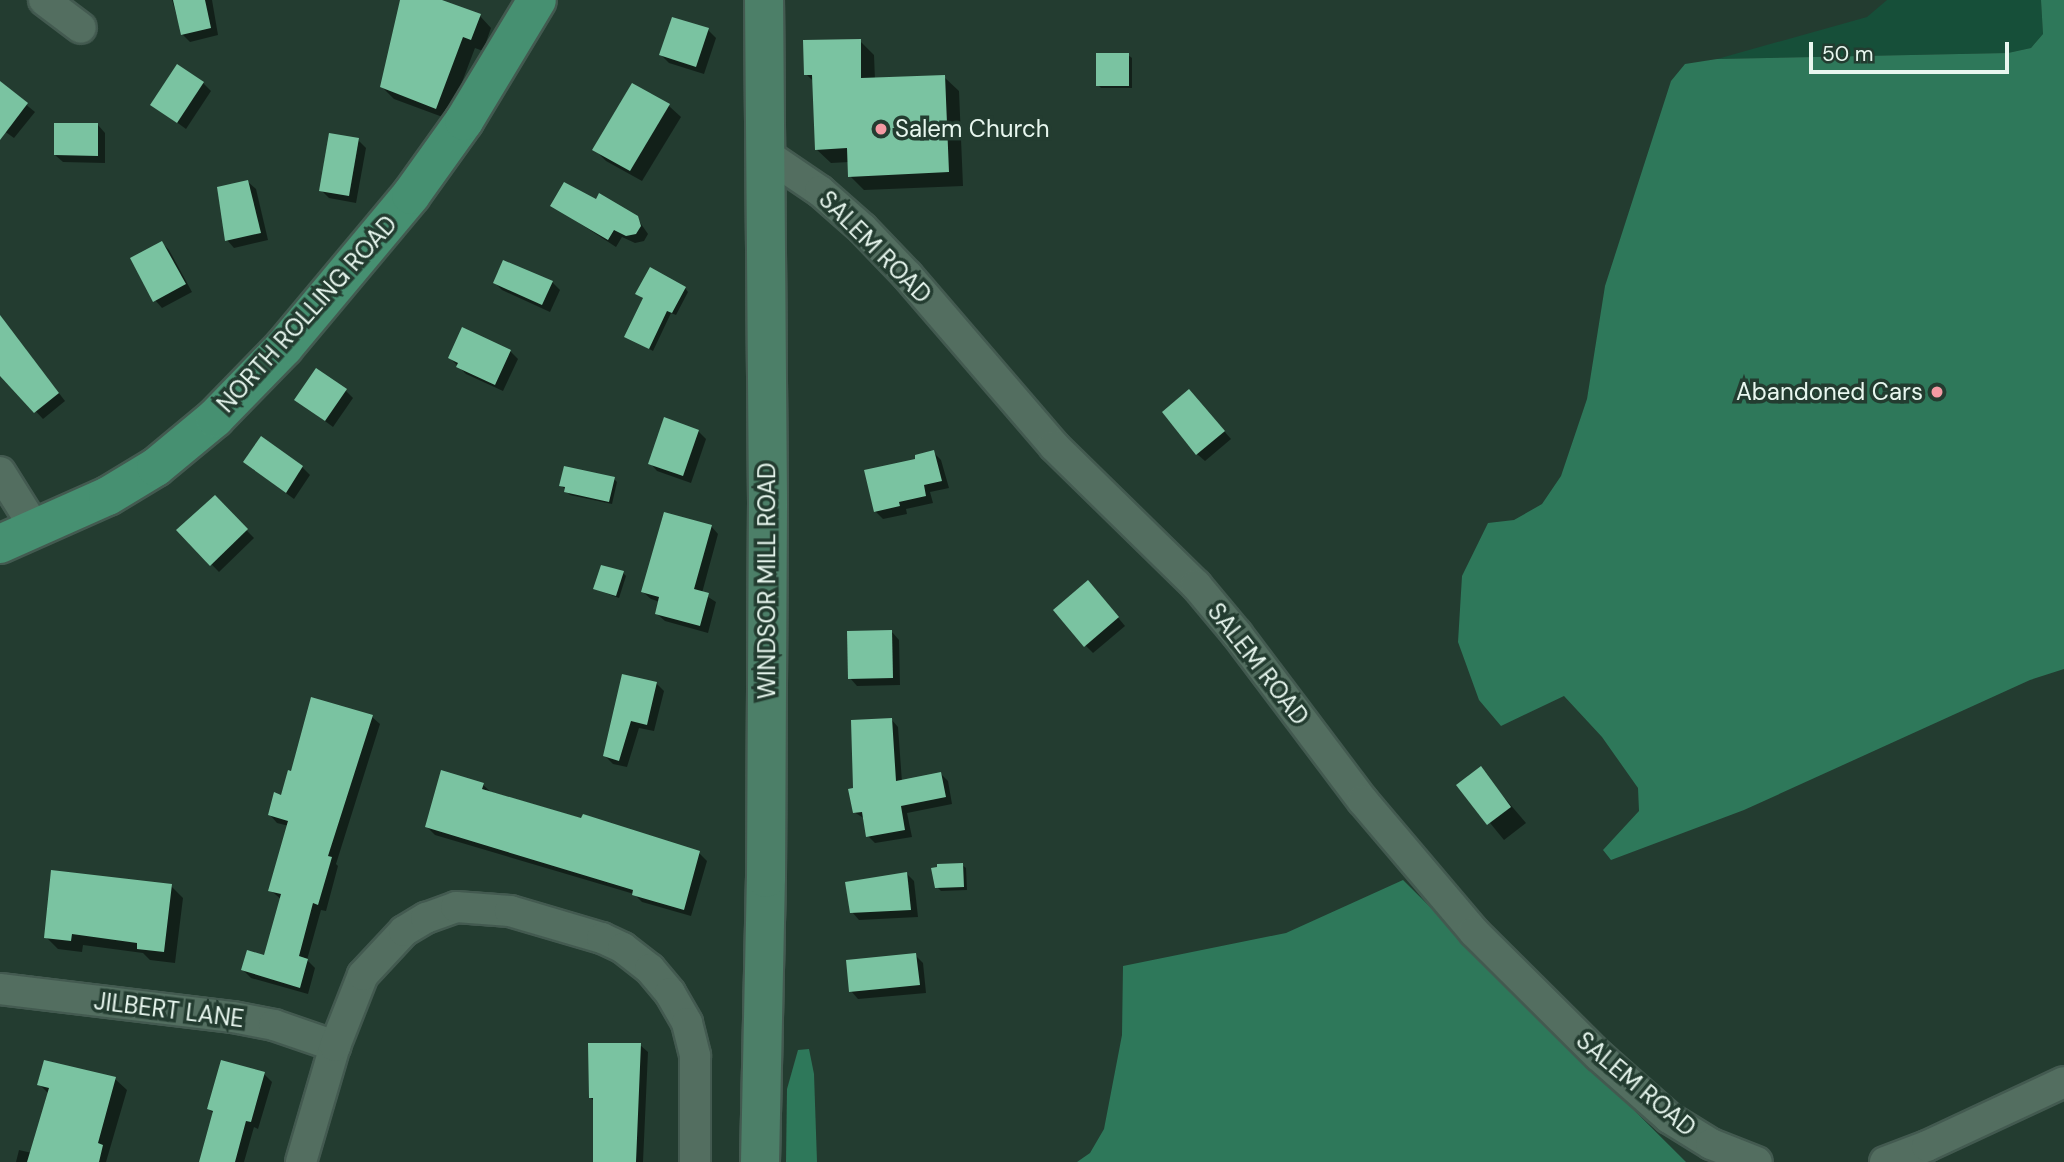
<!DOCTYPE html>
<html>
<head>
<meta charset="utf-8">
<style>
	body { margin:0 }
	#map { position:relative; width:2064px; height:1162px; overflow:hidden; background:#233c30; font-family:"DM Sans",sans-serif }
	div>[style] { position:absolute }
	.green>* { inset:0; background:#164f39 }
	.forest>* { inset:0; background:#2e785a }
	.shadow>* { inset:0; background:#0007 }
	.building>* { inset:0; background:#7ac3a1 }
	.roads { filter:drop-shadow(2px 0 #435a50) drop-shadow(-2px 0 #435a50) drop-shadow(0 2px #435a50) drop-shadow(0 -2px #435a50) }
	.street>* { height:30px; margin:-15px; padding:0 15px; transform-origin:15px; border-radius:15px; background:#536e60 }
	.secondary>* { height:38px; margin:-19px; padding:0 19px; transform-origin:19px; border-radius:19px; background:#4c7f68 }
	.primary>* { height:38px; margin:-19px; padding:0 19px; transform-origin:19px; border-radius:19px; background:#469071 }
	.dots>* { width:19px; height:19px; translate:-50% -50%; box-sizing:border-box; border:4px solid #233c30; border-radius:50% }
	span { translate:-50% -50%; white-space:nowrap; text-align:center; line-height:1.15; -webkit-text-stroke:7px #233c30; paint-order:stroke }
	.poi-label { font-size:24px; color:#e8f7ef }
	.left { translate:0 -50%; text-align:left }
	.right { translate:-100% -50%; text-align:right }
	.street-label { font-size:24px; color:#e8f7ef }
	.scale { position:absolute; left:1809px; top:42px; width:200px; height:32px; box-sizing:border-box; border:4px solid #e8f7ef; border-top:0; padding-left:9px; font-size:21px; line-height:24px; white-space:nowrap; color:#e8f7ef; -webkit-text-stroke:5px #233c30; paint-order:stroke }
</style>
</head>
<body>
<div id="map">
	<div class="green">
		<i style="clip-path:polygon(1887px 0,2041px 0,2043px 34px,2031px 48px,2008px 53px,1717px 59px,1867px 17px)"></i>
	</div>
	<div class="forest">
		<i style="clip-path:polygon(2041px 0,2064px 0,2064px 669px,2030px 680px,1744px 810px,1611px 860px,1603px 850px,1639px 811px,1638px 788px,1602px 737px,1564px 696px,1501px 726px,1479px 700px,1458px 642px,1462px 576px,1488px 523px,1514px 520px,1542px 504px,1561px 476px,1587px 399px,1605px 286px,1671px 81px,1685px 64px,1717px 59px,2008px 53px,2031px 48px,2043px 34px)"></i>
		<i style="clip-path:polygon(1403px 880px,1686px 1162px,1077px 1162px,1090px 1153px,1104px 1129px,1122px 1035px,1123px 966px,1286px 933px)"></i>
		<i style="clip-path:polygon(809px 1049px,814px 1074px,817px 1162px,786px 1162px,787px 1089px,798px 1050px)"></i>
	</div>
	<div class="shadow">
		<i style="clip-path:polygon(172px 0,212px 0,218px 35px,190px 42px,182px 34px)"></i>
		<i style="clip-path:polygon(402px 0,437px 0,480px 16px,491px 28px,483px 51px,475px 48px,448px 119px,394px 99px,382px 87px)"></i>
		<i style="clip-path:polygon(708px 30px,716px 38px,704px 74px,669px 63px,661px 55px)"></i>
		<i style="clip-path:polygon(860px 41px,874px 55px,875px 80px,944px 77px,959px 91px,963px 186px,864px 190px,850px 176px,849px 162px,831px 163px,816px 149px,814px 82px,806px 74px)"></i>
		<i style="clip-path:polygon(1128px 55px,1132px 58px,1132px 88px,1101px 88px,1098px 85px)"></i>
		<i style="clip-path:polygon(0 83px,35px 112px,14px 138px,0 128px)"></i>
		<i style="clip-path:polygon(203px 83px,211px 91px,186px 129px,153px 105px)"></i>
		<i style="clip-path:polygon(633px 86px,669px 106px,681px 117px,642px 181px,606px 161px,595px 150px)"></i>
		<i style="clip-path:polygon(98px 125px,105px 133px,105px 163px,63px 162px,55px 155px)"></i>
		<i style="clip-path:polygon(358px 140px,366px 148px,356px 203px,329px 198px,321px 190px)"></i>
		<i style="clip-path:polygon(248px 182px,256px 189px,268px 240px,234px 248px,227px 240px)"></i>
		<i style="clip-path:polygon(597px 201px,637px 218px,648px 234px,644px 241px,635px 243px,622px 237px,616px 247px,553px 206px)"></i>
		<i style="clip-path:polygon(162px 243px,169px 250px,192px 292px,162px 308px,155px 300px)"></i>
		<i style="clip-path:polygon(552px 282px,560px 290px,550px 312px,502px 290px,495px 283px)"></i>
		<i style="clip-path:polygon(685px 288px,688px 292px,676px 315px,671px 313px,653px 351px,626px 336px,644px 299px,641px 297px)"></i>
		<i style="clip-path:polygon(0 317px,65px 401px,43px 419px,0 373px)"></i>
		<i style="clip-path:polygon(510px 351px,518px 359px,503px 391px,466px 374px,450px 358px)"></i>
		<i style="clip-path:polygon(346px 391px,353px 398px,333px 427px,297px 400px)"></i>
		<i style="clip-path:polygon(1196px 399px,1231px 439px,1205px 461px,1197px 454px)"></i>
		<i style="clip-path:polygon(698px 431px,706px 439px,691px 483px,657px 471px,650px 463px)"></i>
		<i style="clip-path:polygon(933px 452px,941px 460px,949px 488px,930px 492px,933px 503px,906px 509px,907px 514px,883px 519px,875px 511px,917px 460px)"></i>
		<i style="clip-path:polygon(302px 467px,310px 475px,294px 499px,253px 469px)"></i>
		<i style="clip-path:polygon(614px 479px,617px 482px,612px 504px,570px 495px,561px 485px)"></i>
		<i style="clip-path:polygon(214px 497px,254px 538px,219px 572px,178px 530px)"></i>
		<i style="clip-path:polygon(711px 526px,718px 534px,702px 593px,716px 602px,708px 633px,665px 621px,657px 614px,660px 602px,651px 599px,643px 592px)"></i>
		<i style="clip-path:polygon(623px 573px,626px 576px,619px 598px,595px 589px)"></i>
		<i style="clip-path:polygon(1095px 590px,1125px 626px,1093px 653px,1085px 645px)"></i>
		<i style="clip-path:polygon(892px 632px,899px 640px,900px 685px,857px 686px,850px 678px)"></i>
		<i style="clip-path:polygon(656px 683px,664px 691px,654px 731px,639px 728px,627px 767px,613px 764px,605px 756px)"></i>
		<i style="clip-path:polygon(372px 717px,380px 724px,336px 864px,338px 866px,326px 911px,321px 910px,307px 960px,315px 968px,308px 994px,251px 978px,243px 970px,265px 957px,281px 899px,270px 890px,289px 826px,277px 823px,270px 815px,282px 797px,292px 773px)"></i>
		<i style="clip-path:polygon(891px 719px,898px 727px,902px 782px,941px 774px,948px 781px,952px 804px,907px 813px,912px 837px,875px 843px,868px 836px,865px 819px,854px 812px)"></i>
		<i style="clip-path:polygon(1480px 769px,1526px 823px,1504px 840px,1459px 785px)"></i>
		<i style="clip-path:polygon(483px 785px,491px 792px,699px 853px,707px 861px,691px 916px,642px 902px,634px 894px,435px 835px,427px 827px)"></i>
		<i style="clip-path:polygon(962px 865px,966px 868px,967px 890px,941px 891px,937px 887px)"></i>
		<i style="clip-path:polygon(906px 873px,914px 881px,918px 917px,859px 920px,852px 912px)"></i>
		<i style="clip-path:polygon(171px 886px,183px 898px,175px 963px,150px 960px,143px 953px,83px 945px,82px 952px,58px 949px,46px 937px)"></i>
		<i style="clip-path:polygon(915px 955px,923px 963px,926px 993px,858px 999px,851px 991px)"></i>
		<i style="clip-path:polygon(640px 1045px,648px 1052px,643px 1162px,594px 1162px,595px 1102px,590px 1097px)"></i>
		<i style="clip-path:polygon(264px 1074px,272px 1082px,258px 1129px,254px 1127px,244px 1162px,200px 1162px,214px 1114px,209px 1109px)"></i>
		<i style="clip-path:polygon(115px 1079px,127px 1090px,106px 1162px,16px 1162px,19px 1150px,32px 1153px,49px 1094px,39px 1084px)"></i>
	</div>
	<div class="building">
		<i style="clip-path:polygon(173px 0,205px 0,211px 28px,181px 35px)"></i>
		<i style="clip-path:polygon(400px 0,442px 0,481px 14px,471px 40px,463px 37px,436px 109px,380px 87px)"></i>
		<i style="clip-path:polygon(672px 17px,709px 28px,696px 67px,659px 55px)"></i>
		<i style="clip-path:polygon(861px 39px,861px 78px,945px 75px,949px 172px,848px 177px,847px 148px,815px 150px,812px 75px,804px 75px,803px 40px)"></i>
		<i style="clip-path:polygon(1096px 53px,1129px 53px,1129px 86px,1096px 86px)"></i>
		<i style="clip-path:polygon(177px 64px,204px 82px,177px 123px,150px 105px)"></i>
		<i style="clip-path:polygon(0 81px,28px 103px,0 140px)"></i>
		<i style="clip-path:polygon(632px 83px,670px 104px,630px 171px,592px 150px)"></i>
		<i style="clip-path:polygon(54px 123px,98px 123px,98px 156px,54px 155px)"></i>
		<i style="clip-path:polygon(329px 133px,359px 138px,349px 196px,319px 191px)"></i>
		<i style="clip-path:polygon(248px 180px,261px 233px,225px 241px,217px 187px)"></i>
		<i style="clip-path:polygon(564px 182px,596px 199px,599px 193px,638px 216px,641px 226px,636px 234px,626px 236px,614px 230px,608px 240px,550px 206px)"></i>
		<i style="clip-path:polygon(162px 241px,186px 284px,153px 302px,130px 258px)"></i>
		<i style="clip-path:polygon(503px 260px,553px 281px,542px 305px,493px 283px)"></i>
		<i style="clip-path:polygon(650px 267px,686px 287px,672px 313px,667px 311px,649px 349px,624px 337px,643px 298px,635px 294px)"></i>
		<i style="clip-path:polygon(0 315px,59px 393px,34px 413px,0 376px)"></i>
		<i style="clip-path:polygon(462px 327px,511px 350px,495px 385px,456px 367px,458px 363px,448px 358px)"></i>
		<i style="clip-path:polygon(316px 368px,347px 389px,325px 421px,294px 400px)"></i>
		<i style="clip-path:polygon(1189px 389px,1225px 431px,1196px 455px,1162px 412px)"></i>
		<i style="clip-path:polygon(664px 417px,699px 430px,683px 476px,648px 464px)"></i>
		<i style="clip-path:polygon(261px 436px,303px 466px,286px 493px,243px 462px)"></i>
		<i style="clip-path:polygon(934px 450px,942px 481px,924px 485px,926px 496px,899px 502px,900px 506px,874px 512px,864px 470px,915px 459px,915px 455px)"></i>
		<i style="clip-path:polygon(564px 466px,615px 477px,609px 502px,564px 492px,565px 487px,559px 486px)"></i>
		<i style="clip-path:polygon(215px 495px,248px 529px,210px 566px,176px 530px)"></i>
		<i style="clip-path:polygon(664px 512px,712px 525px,694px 589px,709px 593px,700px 626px,655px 614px,659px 597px,641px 592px)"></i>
		<i style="clip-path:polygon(601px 565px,624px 571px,616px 596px,593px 589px)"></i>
		<i style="clip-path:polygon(1088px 580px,1119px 617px,1084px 647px,1053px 610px)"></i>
		<i style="clip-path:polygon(892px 630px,893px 678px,848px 679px,847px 631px)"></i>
		<i style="clip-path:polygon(622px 674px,657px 682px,647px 725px,631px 721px,619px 761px,603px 756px)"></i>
		<i style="clip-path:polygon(311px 697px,373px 715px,328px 856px,332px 857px,318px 905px,313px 903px,299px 956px,308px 959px,300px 988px,241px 970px,247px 950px,264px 955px,281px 894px,268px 891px,288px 821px,268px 815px,274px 792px,281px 795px,288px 770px,291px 771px)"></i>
		<i style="clip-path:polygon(892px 718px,896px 781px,941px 772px,946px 797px,901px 806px,905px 830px,866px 837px,862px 812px,853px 813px,848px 789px,853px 788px,851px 720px)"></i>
		<i style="clip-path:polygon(1481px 766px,1511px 807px,1487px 825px,1456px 785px)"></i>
		<i style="clip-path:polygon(441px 770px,484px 783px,482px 789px,581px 818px,583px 814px,700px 851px,684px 910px,632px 895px,633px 890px,425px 827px)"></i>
		<i style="clip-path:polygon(963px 863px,964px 887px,935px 888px,931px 868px,937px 867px,937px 864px)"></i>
		<i style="clip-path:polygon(51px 870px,172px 884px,164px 952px,137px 949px,137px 943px,72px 934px,71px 941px,44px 938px)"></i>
		<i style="clip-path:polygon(907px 872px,911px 910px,850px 913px,845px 882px)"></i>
		<i style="clip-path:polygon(916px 953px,920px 985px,849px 992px,846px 960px)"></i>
		<i style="clip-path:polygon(588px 1043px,641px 1043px,636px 1162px,593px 1162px,593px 1098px,589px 1098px)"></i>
		<i style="clip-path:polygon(44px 1060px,116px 1077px,98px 1143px,103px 1145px,99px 1162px,27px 1162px,49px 1088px,37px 1085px)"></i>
		<i style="clip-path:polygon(221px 1060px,265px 1072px,251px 1122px,246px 1121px,235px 1162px,199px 1162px,213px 1111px,207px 1109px)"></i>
	</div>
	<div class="roads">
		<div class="street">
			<i style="left:44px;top:0;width:46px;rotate:37.1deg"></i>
			<i style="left:764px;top:153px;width:68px;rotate:34.2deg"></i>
			<i style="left:820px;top:191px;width:56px;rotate:41.4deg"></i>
			<i style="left:862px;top:228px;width:66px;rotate:46.2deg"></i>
			<i style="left:908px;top:276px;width:224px;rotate:49.3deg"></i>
			<i style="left:1054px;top:446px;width:199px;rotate:44.4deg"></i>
			<i style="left:1196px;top:585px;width:64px;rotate:50.1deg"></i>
			<i style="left:1237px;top:634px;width:209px;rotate:53deg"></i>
			<i style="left:1363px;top:801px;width:172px;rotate:49.7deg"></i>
			<i style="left:1474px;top:932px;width:176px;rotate:44.8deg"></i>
			<i style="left:1599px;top:1056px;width:94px;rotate:41.5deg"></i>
			<i style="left:1669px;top:1118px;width:49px;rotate:31.8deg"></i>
			<i style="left:1711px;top:1144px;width:49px;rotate:21.4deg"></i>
			<i style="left:0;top:472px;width:66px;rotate:58deg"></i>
			<i style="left:0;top:989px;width:235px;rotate:6.9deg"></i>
			<i style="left:233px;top:1017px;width:42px;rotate:11deg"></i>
			<i style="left:274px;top:1025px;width:65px;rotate:19deg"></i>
			<i style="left:301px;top:1162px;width:121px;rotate:-73.7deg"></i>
			<i style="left:335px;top:1046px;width:76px;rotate:-68.5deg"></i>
			<i style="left:363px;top:975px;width:60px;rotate:-47deg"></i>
			<i style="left:404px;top:931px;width:26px;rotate:-31deg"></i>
			<i style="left:426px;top:918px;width:32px;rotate:-20deg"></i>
			<i style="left:456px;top:907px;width:54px;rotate:4.2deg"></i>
			<i style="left:510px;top:911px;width:96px;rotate:16.4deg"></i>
			<i style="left:602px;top:938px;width:23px;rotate:25deg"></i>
			<i style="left:623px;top:948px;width:34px;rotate:38deg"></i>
			<i style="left:650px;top:969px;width:31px;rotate:50deg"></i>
			<i style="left:670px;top:993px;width:34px;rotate:60deg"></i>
			<i style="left:687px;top:1023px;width:34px;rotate:76deg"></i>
			<i style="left:695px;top:1056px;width:106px;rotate:90deg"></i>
			<i style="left:1885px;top:1162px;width:45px;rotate:-20.9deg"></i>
			<i style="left:1927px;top:1146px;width:151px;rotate:-25deg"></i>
		</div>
		<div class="secondary">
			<i style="left:760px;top:1162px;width:284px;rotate:-88.8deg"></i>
			<i style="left:766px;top:878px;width:373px;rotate:-89.7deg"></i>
			<i style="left:768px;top:505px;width:505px;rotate:-90.45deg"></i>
		</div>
		<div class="primary">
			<i style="left:0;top:544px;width:118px;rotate:-24deg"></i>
			<i style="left:108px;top:496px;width:56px;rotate:-31.1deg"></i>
			<i style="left:156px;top:467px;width:77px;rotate:-39.7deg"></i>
			<i style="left:215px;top:418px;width:99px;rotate:-45.8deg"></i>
			<i style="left:284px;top:347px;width:198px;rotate:-50.1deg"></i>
			<i style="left:411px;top:195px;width:91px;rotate:-54.4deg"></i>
			<i style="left:464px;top:121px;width:141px;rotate:-58.9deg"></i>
		</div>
	</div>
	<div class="dots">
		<i style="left:881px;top:129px;background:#f49aa3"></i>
		<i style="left:1937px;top:392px;background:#f49aa3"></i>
	</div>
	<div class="poi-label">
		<span class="left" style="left:895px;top:129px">Salem Church</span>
		<span class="right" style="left:1923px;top:392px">Abandoned Cars</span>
	</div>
	<div class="street-label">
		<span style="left:875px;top:247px;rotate:45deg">SALEM ROAD</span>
		<span style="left:307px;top:314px;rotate:-48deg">NORTH ROLLING ROAD</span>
		<span style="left:767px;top:581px;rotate:-90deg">WINDSOR MILL ROAD</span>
		<span style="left:1258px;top:664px;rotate:52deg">SALEM ROAD</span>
		<span style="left:169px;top:1010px;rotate:7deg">JILBERT LANE</span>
		<span style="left:1636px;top:1084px;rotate:40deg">SALEM ROAD</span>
	</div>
	<div class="scale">50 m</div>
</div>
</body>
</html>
